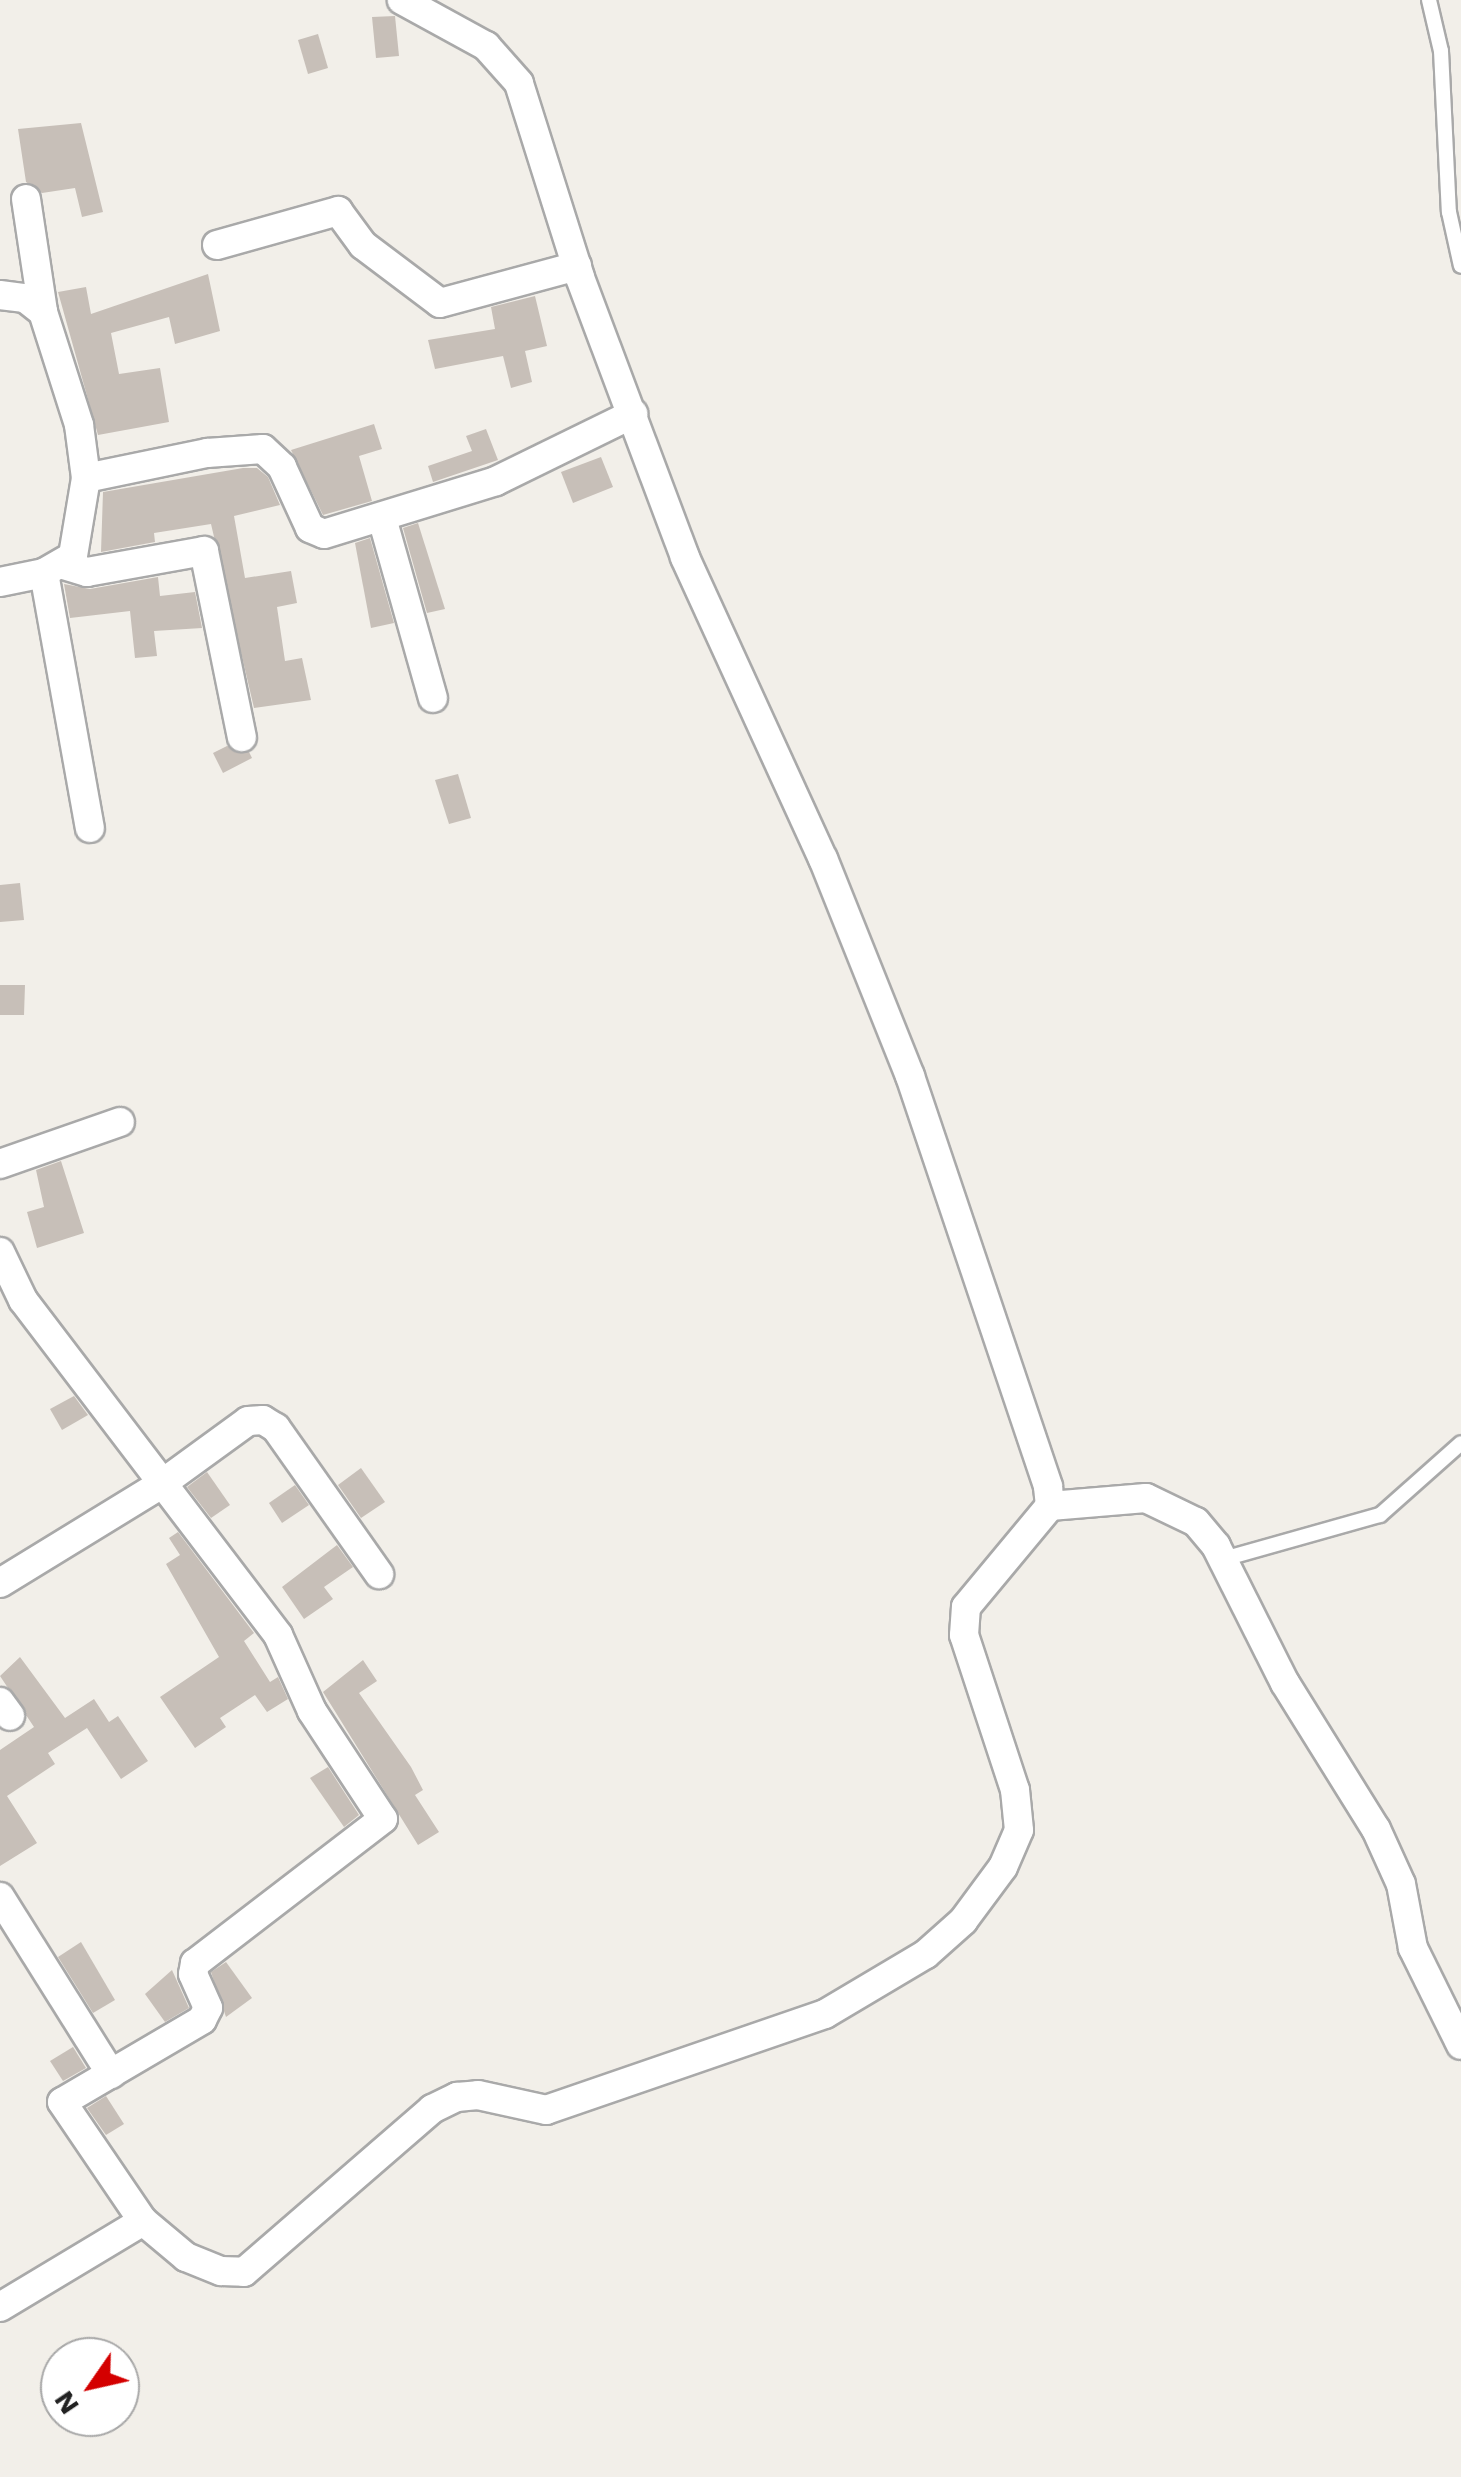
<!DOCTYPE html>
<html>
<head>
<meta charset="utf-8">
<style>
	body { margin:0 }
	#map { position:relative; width:1461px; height:2477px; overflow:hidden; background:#f2efe9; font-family:"Work Sans",sans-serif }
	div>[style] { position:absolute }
	.building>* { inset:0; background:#c7bfb8 }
	.roads { filter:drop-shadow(2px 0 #a9a9a9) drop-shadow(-2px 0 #a9a9a9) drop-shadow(0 2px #a9a9a9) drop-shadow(0 -2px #a9a9a9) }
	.service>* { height:14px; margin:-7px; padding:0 7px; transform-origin:7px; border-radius:7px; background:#fff }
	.minor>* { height:28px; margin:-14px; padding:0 14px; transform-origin:14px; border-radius:14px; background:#fff }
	span { translate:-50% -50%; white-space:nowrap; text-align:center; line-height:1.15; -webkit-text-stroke:8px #fff; paint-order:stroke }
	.north { position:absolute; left:40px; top:2337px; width:100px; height:100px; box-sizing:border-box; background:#fff; border:2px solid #a7a7a7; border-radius:50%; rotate:236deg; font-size:28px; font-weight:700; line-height:40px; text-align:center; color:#222 }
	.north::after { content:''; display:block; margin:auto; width:35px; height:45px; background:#d40000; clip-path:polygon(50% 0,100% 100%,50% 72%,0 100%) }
</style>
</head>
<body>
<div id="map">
	<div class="building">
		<i style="clip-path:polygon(395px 16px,399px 56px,376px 58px,372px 17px)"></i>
		<i style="clip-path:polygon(318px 34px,328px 68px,308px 74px,298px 40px)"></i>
		<i style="clip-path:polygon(81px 123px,103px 212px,82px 217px,75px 188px,42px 193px,26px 182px,18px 129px)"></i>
		<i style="clip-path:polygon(208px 274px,220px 331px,175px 344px,169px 317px,111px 333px,119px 374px,160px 368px,169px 422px,98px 435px,58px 292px,86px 287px,91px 314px)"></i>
		<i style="clip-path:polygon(535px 296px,547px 346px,525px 351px,532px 382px,511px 388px,503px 356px,435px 369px,428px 340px,495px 329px,491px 307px)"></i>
		<i style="clip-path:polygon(374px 424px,382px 449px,359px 456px,372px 501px,323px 515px,291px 450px)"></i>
		<i style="clip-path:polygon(486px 429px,498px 460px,433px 482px,428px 466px,472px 451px,466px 436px)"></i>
		<i style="clip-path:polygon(601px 457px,613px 487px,573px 503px,561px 472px)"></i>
		<i style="clip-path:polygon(243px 468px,257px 468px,268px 477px,280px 505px,234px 516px,245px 578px,291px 571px,297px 603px,277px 607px,285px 661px,302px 658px,311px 700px,254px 708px,211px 524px,154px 533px,155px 542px,101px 552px,103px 492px)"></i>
		<i style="clip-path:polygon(418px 523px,445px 609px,427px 613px,403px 528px)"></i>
		<i style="clip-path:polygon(370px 538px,394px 623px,371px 628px,355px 543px)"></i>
		<i style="clip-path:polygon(158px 577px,160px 596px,195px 592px,202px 628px,154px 631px,157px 656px,135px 658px,130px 611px,70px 618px,64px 584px,90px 589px)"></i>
		<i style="clip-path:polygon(227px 746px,249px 752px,252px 758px,223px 773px,213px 753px)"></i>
		<i style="clip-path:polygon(458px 774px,471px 818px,449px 824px,435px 780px)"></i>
		<i style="clip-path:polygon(20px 883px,24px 920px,0 922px,0 885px)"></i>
		<i style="clip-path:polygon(0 985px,25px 985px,24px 1015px,0 1015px)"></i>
		<i style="clip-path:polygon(61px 1161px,84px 1233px,37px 1248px,27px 1212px,44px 1207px,36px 1170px)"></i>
		<i style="clip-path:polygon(74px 1396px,88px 1415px,62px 1430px,50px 1409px)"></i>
		<i style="clip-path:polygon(361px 1468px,385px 1502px,361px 1518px,338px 1485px)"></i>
		<i style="clip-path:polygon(207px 1472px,230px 1505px,211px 1518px,187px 1487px)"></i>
		<i style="clip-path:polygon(295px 1485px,309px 1505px,282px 1523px,269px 1503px)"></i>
		<i style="clip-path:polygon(178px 1532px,254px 1633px,244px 1641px,270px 1682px,278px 1677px,288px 1699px,267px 1712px,255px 1695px,220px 1718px,226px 1727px,195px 1748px,160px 1697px,219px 1657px,166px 1564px,180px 1555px,169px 1538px)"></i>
		<i style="clip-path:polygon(337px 1545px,353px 1567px,324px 1587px,333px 1599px,304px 1619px,282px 1587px)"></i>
		<i style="clip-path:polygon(20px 1657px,65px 1718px,94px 1699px,109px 1722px,118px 1716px,148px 1761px,121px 1779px,87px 1728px,48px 1753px,55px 1764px,7px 1796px,37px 1843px,0 1866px,0 1750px,34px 1727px,0 1676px)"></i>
		<i style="clip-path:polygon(363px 1660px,377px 1681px,359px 1693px,411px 1767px,423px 1790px,415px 1795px,439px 1832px,418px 1845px,323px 1692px)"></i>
		<i style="clip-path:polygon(328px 1767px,359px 1815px,344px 1827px,310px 1778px)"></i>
		<i style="clip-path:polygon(81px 1942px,115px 2000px,93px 2013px,58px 1957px)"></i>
		<i style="clip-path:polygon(226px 1962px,252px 1998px,226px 2017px,211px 1972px)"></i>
		<i style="clip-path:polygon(172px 1970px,189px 2008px,165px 2022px,145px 1994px)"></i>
		<i style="clip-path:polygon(73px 2047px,86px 2068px,63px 2081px,50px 2061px)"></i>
		<i style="clip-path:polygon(106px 2096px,124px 2124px,106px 2135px,87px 2108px)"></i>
	</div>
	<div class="roads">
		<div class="service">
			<i style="left:1429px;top:0;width:52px;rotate:76.8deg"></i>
			<i style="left:1441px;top:51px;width:161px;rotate:87.2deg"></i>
			<i style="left:1449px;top:212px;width:55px;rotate:77.5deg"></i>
			<i style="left:1223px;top:1559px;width:163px;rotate:-15.7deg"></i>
			<i style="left:1380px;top:1515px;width:108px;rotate:-41.6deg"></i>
		</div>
		<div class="minor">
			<i style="left:26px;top:199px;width:114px;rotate:81.4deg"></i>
			<i style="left:217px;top:245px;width:126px;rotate:-15.7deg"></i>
			<i style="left:338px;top:211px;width:42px;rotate:53.7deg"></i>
			<i style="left:363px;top:245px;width:96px;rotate:37deg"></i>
			<i style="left:440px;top:303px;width:142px;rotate:-15.1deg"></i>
			<i style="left:0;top:295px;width:25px;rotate:7deg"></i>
			<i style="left:25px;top:298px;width:23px;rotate:38deg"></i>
			<i style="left:43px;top:312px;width:119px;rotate:72.3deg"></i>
			<i style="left:79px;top:425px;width:53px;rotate:82.5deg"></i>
			<i style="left:86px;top:478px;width:79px;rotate:99.5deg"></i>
			<i style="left:73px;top:556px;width:34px;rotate:150deg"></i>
			<i style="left:44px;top:573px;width:45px;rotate:168.4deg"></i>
			<i style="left:86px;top:478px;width:124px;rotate:-11.7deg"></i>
			<i style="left:207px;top:453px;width:56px;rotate:-4.1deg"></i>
			<i style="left:263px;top:449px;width:26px;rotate:43deg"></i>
			<i style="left:282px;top:467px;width:67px;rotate:65.3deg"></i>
			<i style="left:310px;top:528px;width:15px;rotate:23deg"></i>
			<i style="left:324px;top:534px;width:180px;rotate:-17.1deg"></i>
			<i style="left:496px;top:481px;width:153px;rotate:-26.1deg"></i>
			<i style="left:382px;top:518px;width:187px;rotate:74.2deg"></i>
			<i style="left:64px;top:565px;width:24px;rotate:17deg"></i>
			<i style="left:87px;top:572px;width:119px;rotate:-10.2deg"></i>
			<i style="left:204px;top:551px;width:190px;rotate:78.5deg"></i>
			<i style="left:44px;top:573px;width:259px;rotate:79.8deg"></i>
			<i style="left:0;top:1164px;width:127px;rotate:-19.3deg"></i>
			<i style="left:0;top:1252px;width:53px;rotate:64.4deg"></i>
			<i style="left:23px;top:1300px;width:421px;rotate:52.7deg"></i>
			<i style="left:278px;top:1635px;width:83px;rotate:65.9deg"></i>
			<i style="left:312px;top:1711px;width:129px;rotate:56.7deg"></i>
			<i style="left:383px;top:1819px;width:237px;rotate:142.5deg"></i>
			<i style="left:195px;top:1963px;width:11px;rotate:100deg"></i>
			<i style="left:193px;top:1974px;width:37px;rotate:66deg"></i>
			<i style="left:208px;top:2008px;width:13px;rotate:117deg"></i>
			<i style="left:202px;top:2020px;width:162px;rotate:149.6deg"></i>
			<i style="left:62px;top:2102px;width:144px;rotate:55.8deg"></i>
			<i style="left:143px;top:2221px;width:56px;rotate:39.9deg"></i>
			<i style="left:186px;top:2257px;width:38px;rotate:22deg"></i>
			<i style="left:221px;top:2271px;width:23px;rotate:2deg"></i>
			<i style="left:244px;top:2272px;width:249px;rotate:-40.9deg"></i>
			<i style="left:432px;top:2109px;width:28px;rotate:-26deg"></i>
			<i style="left:457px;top:2097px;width:21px;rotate:-5deg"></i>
			<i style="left:478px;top:2095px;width:70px;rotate:12.4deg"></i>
			<i style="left:546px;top:2110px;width:295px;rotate:-19deg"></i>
			<i style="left:825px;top:2014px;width:117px;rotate:-30.7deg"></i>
			<i style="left:926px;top:1954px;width:50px;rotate:-41.7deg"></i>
			<i style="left:963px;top:1921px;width:67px;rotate:-53.5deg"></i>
			<i style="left:1003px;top:1867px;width:40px;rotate:-66.6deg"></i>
			<i style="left:1019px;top:1830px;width:40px;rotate:-95.7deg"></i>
			<i style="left:1015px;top:1790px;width:163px;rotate:-108.2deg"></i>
			<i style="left:964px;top:1635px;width:28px;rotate:-86deg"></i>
			<i style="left:966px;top:1607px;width:131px;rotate:-50.3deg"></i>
			<i style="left:1050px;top:1506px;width:20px;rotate:-96deg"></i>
			<i style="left:1048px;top:1486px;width:433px;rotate:-108.6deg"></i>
			<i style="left:910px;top:1076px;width:234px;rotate:-111.8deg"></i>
			<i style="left:823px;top:859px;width:332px;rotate:-114.6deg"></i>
			<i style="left:685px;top:557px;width:299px;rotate:-110.6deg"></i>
			<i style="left:580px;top:277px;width:203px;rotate:-107.5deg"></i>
			<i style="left:519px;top:83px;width:50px;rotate:-131.7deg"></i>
			<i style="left:486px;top:46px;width:96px;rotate:-151.3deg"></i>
			<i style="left:1050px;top:1506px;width:96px;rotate:-4.8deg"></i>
			<i style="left:1146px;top:1498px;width:55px;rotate:25.6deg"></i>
			<i style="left:1196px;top:1522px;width:31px;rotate:50deg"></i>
			<i style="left:1216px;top:1546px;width:153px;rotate:63.3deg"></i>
			<i style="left:1285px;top:1683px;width:172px;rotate:58.1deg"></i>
			<i style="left:1376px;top:1829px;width:60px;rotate:65.6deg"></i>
			<i style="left:1401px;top:1884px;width:65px;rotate:79.4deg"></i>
			<i style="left:1413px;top:1948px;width:108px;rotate:63.7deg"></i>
			<i style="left:0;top:1583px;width:188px;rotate:-31.5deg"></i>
			<i style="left:160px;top:1485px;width:109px;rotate:-36deg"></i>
			<i style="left:248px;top:1421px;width:15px;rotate:-4deg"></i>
			<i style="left:263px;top:1420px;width:15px;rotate:32deg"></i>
			<i style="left:276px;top:1428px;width:179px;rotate:54.8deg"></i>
			<i style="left:0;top:1702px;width:17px;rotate:54deg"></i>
			<i style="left:0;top:1897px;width:209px;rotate:57.9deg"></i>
			<i style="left:0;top:2307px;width:167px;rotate:-31deg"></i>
		</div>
	</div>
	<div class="north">N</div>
</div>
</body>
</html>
